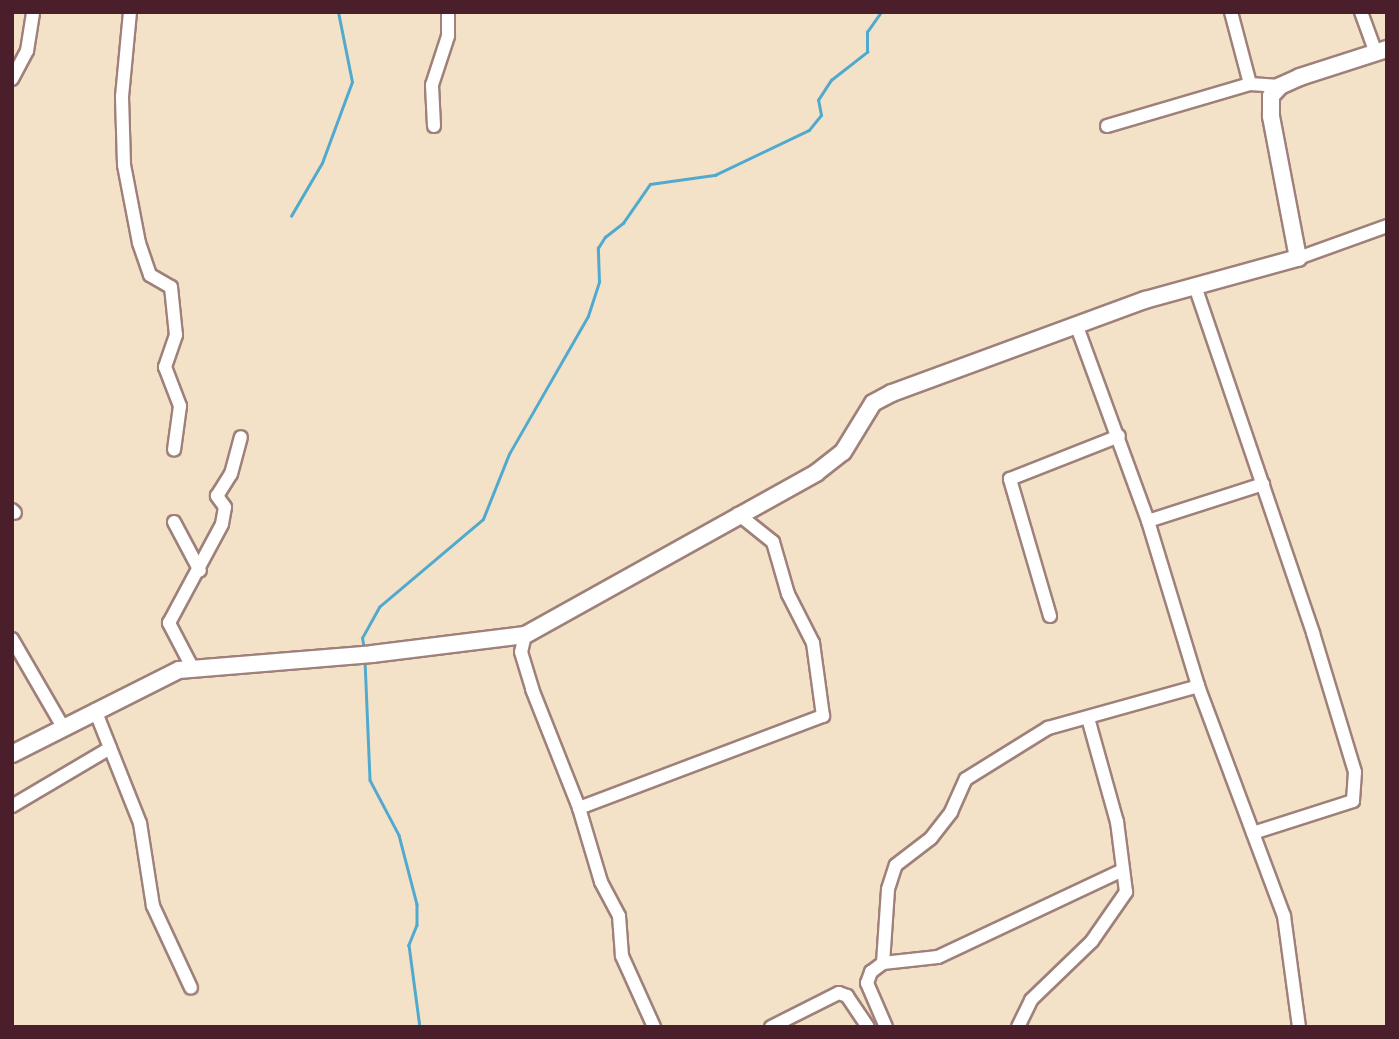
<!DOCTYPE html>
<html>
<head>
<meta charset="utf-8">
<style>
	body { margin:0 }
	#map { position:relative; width:1399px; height:1039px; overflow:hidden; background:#f4e2c8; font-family:"Gochi Hand",sans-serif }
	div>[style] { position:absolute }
	.stream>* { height:2.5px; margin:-1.25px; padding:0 1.25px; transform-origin:1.25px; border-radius:1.25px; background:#51aace }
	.roads { filter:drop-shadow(2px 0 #9f807a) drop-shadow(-2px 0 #9f807a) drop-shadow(0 2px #9f807a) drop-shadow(0 -2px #9f807a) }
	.minor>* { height:12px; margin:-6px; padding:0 6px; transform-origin:6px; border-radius:6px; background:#fff }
	.tertiary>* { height:16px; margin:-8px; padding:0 8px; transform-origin:8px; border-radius:8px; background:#fff }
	span { translate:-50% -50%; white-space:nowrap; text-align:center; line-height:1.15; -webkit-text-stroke:5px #fdfcf7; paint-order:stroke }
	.frame { position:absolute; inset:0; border:14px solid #4a1f2b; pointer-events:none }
</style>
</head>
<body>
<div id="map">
	<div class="stream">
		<i style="left:291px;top:216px;width:61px;rotate:-59.7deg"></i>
		<i style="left:322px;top:163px;width:86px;rotate:-69.7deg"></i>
		<i style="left:352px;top:82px;width:71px;rotate:-101.3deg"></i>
		<i style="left:364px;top:650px;width:12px;rotate:-99deg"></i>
		<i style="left:362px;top:638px;width:35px;rotate:-61deg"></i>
		<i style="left:379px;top:607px;width:136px;rotate:-40.2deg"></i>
		<i style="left:483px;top:519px;width:70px;rotate:-68.2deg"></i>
		<i style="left:509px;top:454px;width:159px;rotate:-60.2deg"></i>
		<i style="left:588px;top:316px;width:36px;rotate:-72deg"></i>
		<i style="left:599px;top:282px;width:34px;rotate:-92deg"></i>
		<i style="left:598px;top:248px;width:13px;rotate:-58deg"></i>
		<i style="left:605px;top:237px;width:23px;rotate:-38deg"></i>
		<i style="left:623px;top:223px;width:47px;rotate:-55.3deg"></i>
		<i style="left:650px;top:184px;width:66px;rotate:-7.9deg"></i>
		<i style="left:715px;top:175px;width:104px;rotate:-25.6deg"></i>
		<i style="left:809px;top:130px;width:19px;rotate:-51deg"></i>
		<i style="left:821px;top:115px;width:15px;rotate:-101deg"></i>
		<i style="left:818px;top:100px;width:24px;rotate:-57deg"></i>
		<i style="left:831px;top:80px;width:46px;rotate:-37.9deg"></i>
		<i style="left:867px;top:52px;width:20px;rotate:-90deg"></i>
		<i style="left:867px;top:32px;width:24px;rotate:-55deg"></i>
		<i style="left:365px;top:660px;width:120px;rotate:87.6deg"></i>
		<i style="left:370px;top:780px;width:62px;rotate:62.2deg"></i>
		<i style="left:399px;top:835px;width:71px;rotate:75.4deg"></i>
		<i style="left:417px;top:904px;width:21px;rotate:90deg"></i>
		<i style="left:417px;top:925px;width:22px;rotate:112deg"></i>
		<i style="left:409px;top:945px;width:83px;rotate:82.4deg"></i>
	</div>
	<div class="roads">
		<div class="minor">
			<i style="left:130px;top:12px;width:85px;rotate:95.4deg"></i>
			<i style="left:122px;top:97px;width:68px;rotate:88.3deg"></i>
			<i style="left:124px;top:165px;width:79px;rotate:79.1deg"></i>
			<i style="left:139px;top:243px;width:34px;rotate:71deg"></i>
			<i style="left:150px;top:275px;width:24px;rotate:30deg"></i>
			<i style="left:171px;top:287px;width:48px;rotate:84.1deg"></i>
			<i style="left:176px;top:335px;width:34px;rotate:109deg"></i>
			<i style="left:165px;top:367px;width:42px;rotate:69deg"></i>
			<i style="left:180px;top:406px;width:44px;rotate:97.8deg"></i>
			<i style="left:1231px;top:12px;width:74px;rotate:75.2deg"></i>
			<i style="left:1361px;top:12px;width:44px;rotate:69.9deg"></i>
			<i style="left:12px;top:79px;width:32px;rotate:-62deg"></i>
			<i style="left:27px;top:51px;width:39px;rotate:-81deg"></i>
			<i style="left:434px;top:126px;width:41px;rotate:-92.8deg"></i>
			<i style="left:432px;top:85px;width:52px;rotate:-71.9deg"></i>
			<i style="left:448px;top:36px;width:24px;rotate:-90deg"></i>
			<i style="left:1107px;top:126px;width:149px;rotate:-16.4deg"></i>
			<i style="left:1250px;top:84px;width:30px;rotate:4deg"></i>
			<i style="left:1298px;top:258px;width:95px;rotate:-19.8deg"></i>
			<i style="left:1195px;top:286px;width:367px;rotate:71.2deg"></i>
			<i style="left:1313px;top:633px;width:145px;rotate:73.2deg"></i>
			<i style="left:1355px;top:772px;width:29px;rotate:94deg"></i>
			<i style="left:1353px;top:801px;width:105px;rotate:162.3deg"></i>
			<i style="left:1076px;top:324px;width:210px;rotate:69.9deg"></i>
			<i style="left:1148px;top:521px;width:172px;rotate:73.1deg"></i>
			<i style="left:1198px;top:686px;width:246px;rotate:69.5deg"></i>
			<i style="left:1284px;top:916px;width:112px;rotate:82.3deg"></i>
			<i style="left:12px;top:510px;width:4px;rotate:45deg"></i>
			<i style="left:1148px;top:521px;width:121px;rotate:-17.8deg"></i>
			<i style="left:174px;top:522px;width:55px;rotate:62deg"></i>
			<i style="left:1050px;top:616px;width:143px;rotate:-106.3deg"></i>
			<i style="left:1010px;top:479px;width:117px;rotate:-21.5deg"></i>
			<i style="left:525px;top:635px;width:17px;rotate:103deg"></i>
			<i style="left:521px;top:652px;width:39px;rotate:73deg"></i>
			<i style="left:532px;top:689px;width:128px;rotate:68.4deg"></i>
			<i style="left:579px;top:808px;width:77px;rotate:73.4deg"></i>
			<i style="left:601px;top:882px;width:38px;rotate:62deg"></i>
			<i style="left:619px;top:916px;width:40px;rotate:85.7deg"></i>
			<i style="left:622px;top:956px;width:78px;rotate:65.7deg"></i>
			<i style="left:12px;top:639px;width:102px;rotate:59.9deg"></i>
			<i style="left:192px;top:667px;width:50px;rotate:-117.6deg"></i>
			<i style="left:169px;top:623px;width:112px;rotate:-61.8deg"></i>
			<i style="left:222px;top:524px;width:17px;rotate:-80deg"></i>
			<i style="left:225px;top:507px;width:14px;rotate:-126deg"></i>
			<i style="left:217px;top:496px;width:26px;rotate:-58deg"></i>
			<i style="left:231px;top:474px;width:38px;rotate:-75deg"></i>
			<i style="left:95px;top:710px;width:122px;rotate:68.3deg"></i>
			<i style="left:140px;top:823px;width:84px;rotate:81.1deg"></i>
			<i style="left:153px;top:906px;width:90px;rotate:65.1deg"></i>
			<i style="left:12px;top:806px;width:114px;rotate:-30.6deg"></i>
			<i style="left:579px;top:808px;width:261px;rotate:-20.7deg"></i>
			<i style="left:823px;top:716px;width:74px;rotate:-97.8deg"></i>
			<i style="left:813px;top:643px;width:55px;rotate:-117deg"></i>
			<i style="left:788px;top:594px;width:54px;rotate:-106.1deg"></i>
			<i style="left:773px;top:542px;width:45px;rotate:-141.3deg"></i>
			<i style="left:883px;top:963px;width:74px;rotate:-86.1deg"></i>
			<i style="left:888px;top:889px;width:25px;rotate:-72deg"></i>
			<i style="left:896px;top:865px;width:44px;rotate:-37.6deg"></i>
			<i style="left:931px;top:838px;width:33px;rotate:-52deg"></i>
			<i style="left:951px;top:812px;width:36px;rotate:-66deg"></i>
			<i style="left:966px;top:779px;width:97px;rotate:-31.9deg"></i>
			<i style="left:1048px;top:728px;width:156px;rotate:-15.6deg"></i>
			<i style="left:771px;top:1027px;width:76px;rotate:-26.6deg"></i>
			<i style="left:839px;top:993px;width:9px;rotate:21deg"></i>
			<i style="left:847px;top:996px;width:37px;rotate:56deg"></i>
			<i style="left:886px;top:1027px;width:48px;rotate:-113.4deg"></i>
			<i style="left:867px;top:983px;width:12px;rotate:-70deg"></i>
			<i style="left:871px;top:972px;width:15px;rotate:-37deg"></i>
			<i style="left:883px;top:963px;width:55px;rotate:-6.2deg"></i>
			<i style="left:938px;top:957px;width:204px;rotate:-25.2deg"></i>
			<i style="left:1018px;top:1027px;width:30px;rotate:-64deg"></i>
			<i style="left:1031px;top:1000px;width:85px;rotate:-44deg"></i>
			<i style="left:1092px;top:941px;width:60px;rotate:-55.2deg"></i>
			<i style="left:1126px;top:892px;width:71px;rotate:-97.3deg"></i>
			<i style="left:1117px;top:822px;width:108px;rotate:-105.6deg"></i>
		</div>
		<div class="tertiary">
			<i style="left:12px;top:754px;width:187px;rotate:-26.7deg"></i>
			<i style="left:179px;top:670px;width:194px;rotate:-4.7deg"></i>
			<i style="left:372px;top:654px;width:154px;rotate:-7.1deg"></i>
			<i style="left:525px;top:635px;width:333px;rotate:-29.1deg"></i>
			<i style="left:816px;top:473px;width:34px;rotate:-38deg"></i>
			<i style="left:843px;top:452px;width:57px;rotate:-58.5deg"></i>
			<i style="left:873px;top:403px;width:21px;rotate:-28deg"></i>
			<i style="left:892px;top:393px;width:270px;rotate:-20.2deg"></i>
			<i style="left:1145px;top:300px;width:159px;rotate:-15.4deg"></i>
			<i style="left:1298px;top:258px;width:145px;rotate:-100.8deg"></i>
			<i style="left:1271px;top:116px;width:20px;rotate:-90deg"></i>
			<i style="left:1271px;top:96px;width:13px;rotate:-48deg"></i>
			<i style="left:1280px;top:86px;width:22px;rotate:-24deg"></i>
			<i style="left:1300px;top:77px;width:91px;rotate:-17.8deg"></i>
		</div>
	</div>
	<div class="frame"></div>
</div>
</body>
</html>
